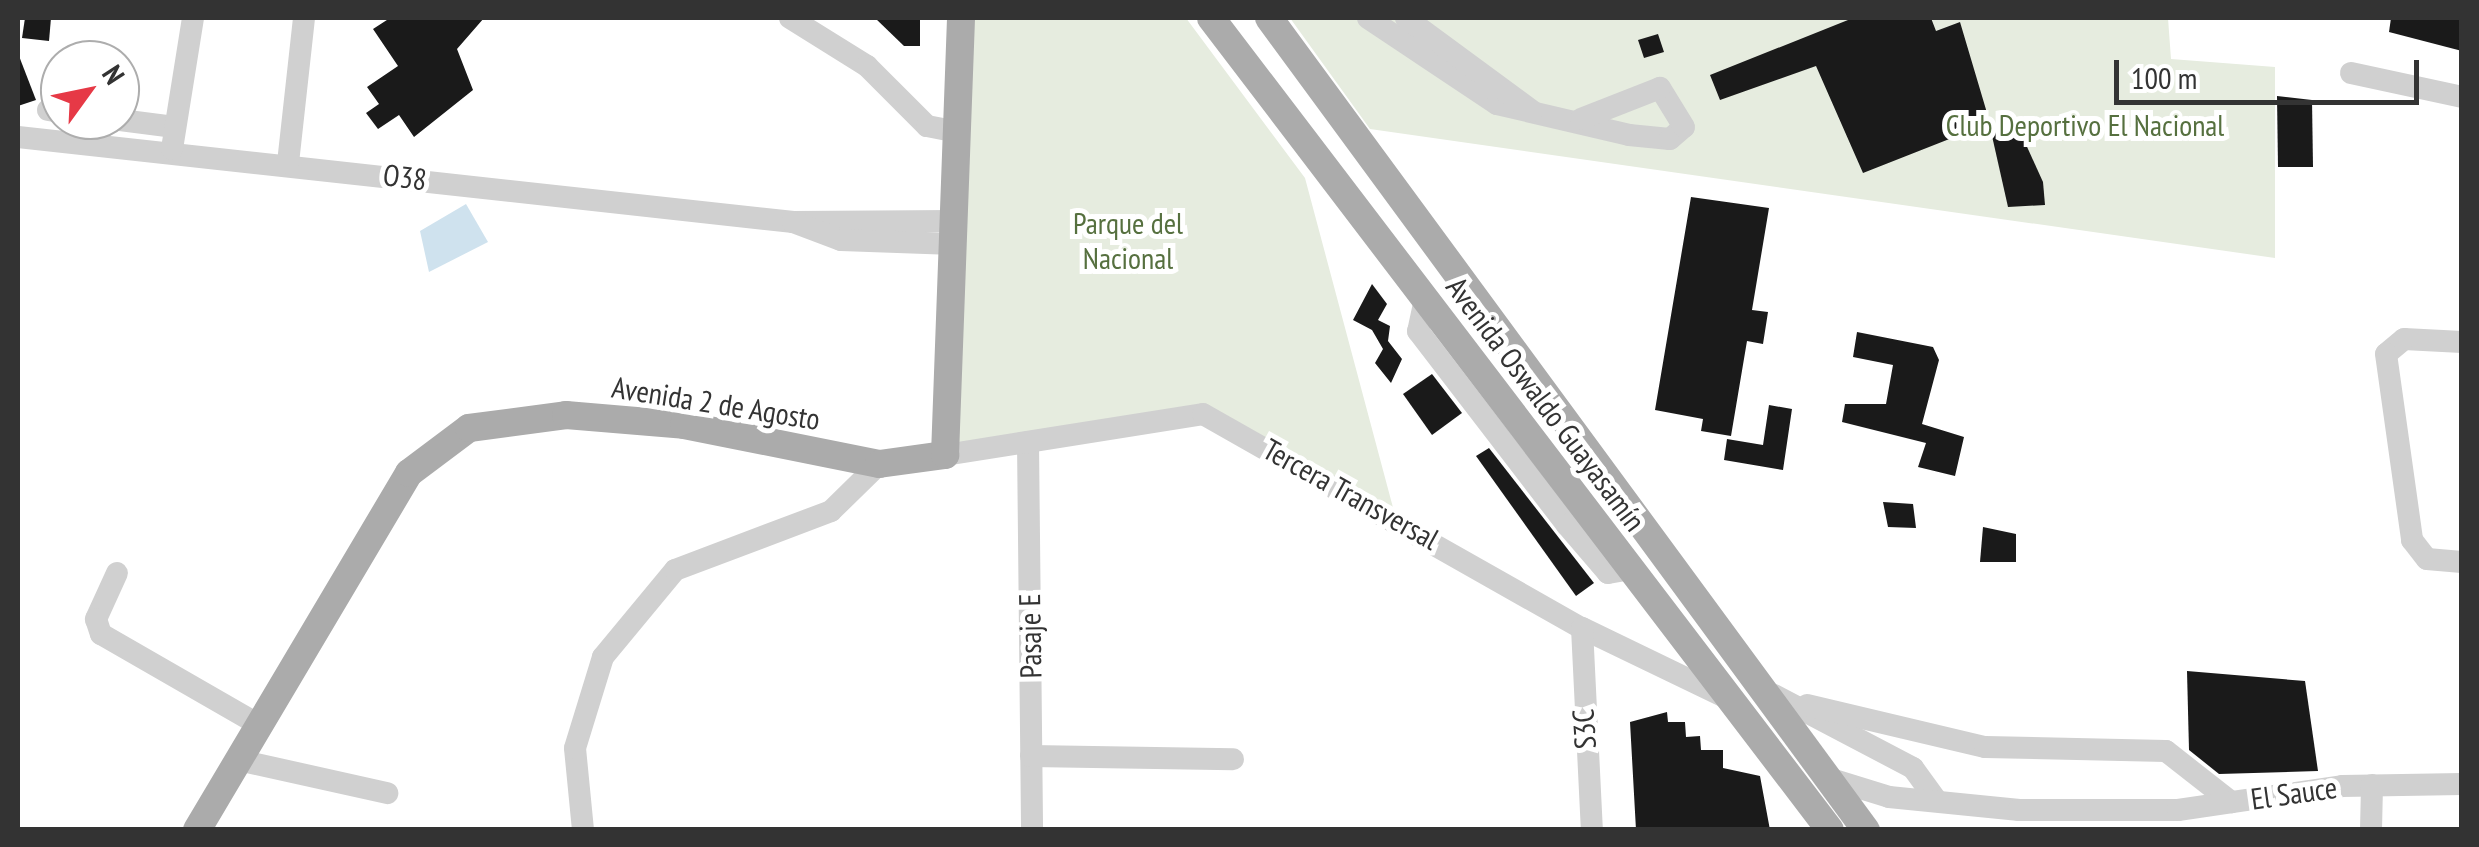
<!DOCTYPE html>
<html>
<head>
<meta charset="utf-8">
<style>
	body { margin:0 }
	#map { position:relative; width:2479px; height:847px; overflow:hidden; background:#fff; font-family:"PT Sans Narrow",sans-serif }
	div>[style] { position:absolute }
	.green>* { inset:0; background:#e6ecdf }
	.water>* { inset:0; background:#cfe2ee }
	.building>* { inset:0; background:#1a1a1a }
	.minor>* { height:22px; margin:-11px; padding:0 11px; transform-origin:11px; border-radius:11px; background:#d0d0d0 }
	.major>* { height:28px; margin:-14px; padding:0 14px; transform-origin:14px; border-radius:14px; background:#ababab }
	span { translate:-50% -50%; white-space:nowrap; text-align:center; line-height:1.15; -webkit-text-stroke:10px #fff; paint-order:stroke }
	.park-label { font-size:30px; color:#56703f }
	.street-label { font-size:30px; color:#333 }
	.frame { position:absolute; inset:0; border:20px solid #333; pointer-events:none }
	.north { position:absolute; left:40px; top:40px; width:100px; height:100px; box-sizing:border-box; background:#fff; border:2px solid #adadad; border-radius:50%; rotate:57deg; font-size:28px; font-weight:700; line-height:40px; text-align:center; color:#333 }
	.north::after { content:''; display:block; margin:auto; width:35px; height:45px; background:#e63946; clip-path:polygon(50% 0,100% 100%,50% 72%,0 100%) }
	.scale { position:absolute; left:2114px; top:60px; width:305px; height:45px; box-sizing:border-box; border:5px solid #333; border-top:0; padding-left:12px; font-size:30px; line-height:35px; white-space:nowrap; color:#333; -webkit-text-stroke:8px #fff; paint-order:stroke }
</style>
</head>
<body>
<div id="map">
	<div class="green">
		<i style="clip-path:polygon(961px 18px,1186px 18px,1305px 178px,1395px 515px,1203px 410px,1028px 439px,939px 443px)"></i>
		<i style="clip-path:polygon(1290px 18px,2168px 18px,2171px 59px,2275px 67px,2275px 258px,1370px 129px)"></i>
	</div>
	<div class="water">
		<i style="clip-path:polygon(466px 204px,488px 242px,429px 272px,420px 231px)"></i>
	</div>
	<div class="building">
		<i style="clip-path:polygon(25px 18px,51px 18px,49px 41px,22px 38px)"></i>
		<i style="clip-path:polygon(390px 18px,484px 18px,457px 49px,473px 90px,414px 137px,399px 115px,378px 129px,366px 113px,379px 104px,367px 87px,398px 66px,373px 29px)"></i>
		<i style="clip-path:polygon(875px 18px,920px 18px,920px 46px,904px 46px)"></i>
		<i style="clip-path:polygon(1853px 18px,1931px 18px,1936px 31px,1960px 22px,1990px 123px,1863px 173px,1816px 66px,1720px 100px,1710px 75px)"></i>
		<i style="clip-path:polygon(2391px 18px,2462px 18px,2462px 51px,2389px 32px)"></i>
		<i style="clip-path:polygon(1658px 34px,1664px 52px,1644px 58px,1638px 40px)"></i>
		<i style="clip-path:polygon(19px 56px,36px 100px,18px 106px,18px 56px)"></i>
		<i style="clip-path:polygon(2277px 96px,2312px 100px,2313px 167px,2278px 167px)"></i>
		<i style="clip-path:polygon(2014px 118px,2043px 182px,2045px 205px,2008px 207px,1990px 127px)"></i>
		<i style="clip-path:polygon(1691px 197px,1769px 208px,1752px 310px,1768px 312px,1763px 344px,1747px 341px,1731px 436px,1701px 431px,1703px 419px,1655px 410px)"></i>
		<i style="clip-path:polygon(1372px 284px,1387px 304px,1378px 320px,1390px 326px,1388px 341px,1402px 359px,1391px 383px,1375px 363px,1383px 349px,1372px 330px,1353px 320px)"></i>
		<i style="clip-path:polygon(1857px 332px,1933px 347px,1939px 360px,1922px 424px,1964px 437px,1955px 476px,1918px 467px,1926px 443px,1842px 422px,1845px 404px,1886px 404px,1893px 365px,1853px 357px)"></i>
		<i style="clip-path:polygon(1432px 374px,1462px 413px,1432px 435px,1403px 394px)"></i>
		<i style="clip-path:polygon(1769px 405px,1792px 409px,1783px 470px,1724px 460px,1727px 439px,1763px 445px)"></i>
		<i style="clip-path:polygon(1489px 448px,1594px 583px,1576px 596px,1476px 456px)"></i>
		<i style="clip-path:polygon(1883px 502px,1913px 504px,1916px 528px,1888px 527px)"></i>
		<i style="clip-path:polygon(1983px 527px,2016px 534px,2016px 562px,1980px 562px)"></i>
		<i style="clip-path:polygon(2187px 671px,2305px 681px,2318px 771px,2219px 774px,2189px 750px)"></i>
		<i style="clip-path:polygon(1667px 712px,1668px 722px,1685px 722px,1686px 737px,1700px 736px,1701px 750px,1723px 750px,1723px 768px,1760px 776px,1770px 830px,1636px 830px,1630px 722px)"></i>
	</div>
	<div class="minor">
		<i style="left:790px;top:18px;width:91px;rotate:31.9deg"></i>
		<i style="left:867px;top:66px;width:85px;rotate:45deg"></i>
		<i style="left:927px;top:126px;width:31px;rotate:11deg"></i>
		<i style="left:1368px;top:18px;width:155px;rotate:33.7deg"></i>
		<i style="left:1497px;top:104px;width:136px;rotate:13.2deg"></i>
		<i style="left:1629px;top:135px;width:41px;rotate:5.6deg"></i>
		<i style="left:1670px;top:139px;width:18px;rotate:-41deg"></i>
		<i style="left:1684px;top:127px;width:46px;rotate:-121.6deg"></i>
		<i style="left:1660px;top:88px;width:85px;rotate:158.6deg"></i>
		<i style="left:1406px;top:18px;width:157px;rotate:36.4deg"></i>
		<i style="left:2351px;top:73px;width:114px;rotate:12.2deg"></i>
		<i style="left:48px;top:110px;width:12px;rotate:9deg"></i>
		<i style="left:120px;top:120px;width:55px;rotate:7.3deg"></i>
		<i style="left:18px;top:137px;width:780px;rotate:6.26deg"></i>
		<i style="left:793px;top:222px;width:161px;rotate:-0.4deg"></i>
		<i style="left:172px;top:149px;width:133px;rotate:-80.9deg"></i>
		<i style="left:288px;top:163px;width:146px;rotate:-83.7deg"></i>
		<i style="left:793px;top:222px;width:51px;rotate:20.6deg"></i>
		<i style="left:841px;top:240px;width:113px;rotate:2deg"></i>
		<i style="left:1425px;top:299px;width:33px;rotate:102deg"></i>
		<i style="left:1418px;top:331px;width:245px;rotate:52.5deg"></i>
		<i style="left:1567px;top:525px;width:23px;rotate:-31deg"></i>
		<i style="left:2462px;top:342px;width:58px;rotate:-177deg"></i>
		<i style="left:2404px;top:339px;width:23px;rotate:140deg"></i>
		<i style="left:2386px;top:354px;width:188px;rotate:82deg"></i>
		<i style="left:2412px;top:540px;width:24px;rotate:52deg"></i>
		<i style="left:2427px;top:559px;width:35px;rotate:5deg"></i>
		<i style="left:1028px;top:442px;width:388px;rotate:89.4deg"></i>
		<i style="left:945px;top:455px;width:261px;rotate:-9deg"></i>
		<i style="left:1203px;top:414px;width:435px;rotate:29.5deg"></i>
		<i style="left:1582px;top:628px;width:163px;rotate:25.8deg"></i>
		<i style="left:1567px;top:525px;width:63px;rotate:49.5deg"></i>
		<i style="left:1608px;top:573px;width:22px;rotate:-10deg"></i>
		<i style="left:117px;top:573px;width:51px;rotate:114.5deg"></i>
		<i style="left:96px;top:619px;width:16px;rotate:72deg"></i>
		<i style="left:101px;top:634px;width:182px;rotate:29.9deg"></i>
		<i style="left:1582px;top:628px;width:202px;rotate:87.2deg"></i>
		<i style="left:1774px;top:695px;width:157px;rotate:27.7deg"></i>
		<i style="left:1913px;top:768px;width:41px;rotate:54deg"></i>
		<i style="left:1807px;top:705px;width:183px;rotate:13.3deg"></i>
		<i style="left:1985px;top:747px;width:181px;rotate:1.3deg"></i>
		<i style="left:2166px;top:751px;width:83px;rotate:38.1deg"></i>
		<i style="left:1031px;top:756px;width:202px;rotate:0.9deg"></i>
		<i style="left:238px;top:760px;width:153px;rotate:12.5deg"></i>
		<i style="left:1831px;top:779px;width:61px;rotate:17.2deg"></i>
		<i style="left:1889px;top:797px;width:131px;rotate:5.7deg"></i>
		<i style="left:2019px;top:810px;width:159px"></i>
		<i style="left:2178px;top:810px;width:166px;rotate:-8.3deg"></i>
		<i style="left:2342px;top:786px;width:120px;rotate:-1deg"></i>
		<i style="left:583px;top:830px;width:82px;rotate:-95.6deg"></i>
		<i style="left:575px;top:748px;width:95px;rotate:-72.9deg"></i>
		<i style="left:603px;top:657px;width:113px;rotate:-50.4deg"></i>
		<i style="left:675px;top:570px;width:167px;rotate:-20.7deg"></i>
		<i style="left:831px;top:511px;width:67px;rotate:-44.4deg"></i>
		<i style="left:2371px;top:830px;width:45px;rotate:-88.7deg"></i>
	</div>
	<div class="major">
		<i style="left:1211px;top:18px;width:1021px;rotate:52.68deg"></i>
		<i style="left:1269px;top:18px;width:1008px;rotate:53.68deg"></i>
		<i style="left:197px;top:830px;width:415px;rotate:-59.3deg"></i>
		<i style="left:409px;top:473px;width:75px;rotate:-36.9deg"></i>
		<i style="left:469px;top:428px;width:98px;rotate:-7.6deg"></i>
		<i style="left:566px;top:415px;width:118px;rotate:4.8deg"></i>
		<i style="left:684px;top:425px;width:199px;rotate:11.3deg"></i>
		<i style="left:879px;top:464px;width:67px;rotate:-7.8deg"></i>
		<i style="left:945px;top:455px;width:437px;rotate:-87.9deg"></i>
	</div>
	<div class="park-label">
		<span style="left:2085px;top:125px">Club Deportivo El Nacional</span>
		<span style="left:1128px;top:240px">Parque del<br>Nacional</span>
	</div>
	<div class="street-label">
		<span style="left:405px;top:177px;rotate:7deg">O38</span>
		<span style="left:716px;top:403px;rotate:9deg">Avenida 2 de Agosto</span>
		<span style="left:1546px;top:404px;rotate:53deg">Avenida Oswaldo Guayasamín</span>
		<span style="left:1351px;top:494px;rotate:29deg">Tercera Transversal</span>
		<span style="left:1030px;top:636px;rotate:-91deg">Pasaje E</span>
		<span style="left:1584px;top:729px;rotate:-94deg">S3C</span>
		<span style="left:2294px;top:793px;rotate:-8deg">El Sauce</span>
	</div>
	<div class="frame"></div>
	<div class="north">N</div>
	<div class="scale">100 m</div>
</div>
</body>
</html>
